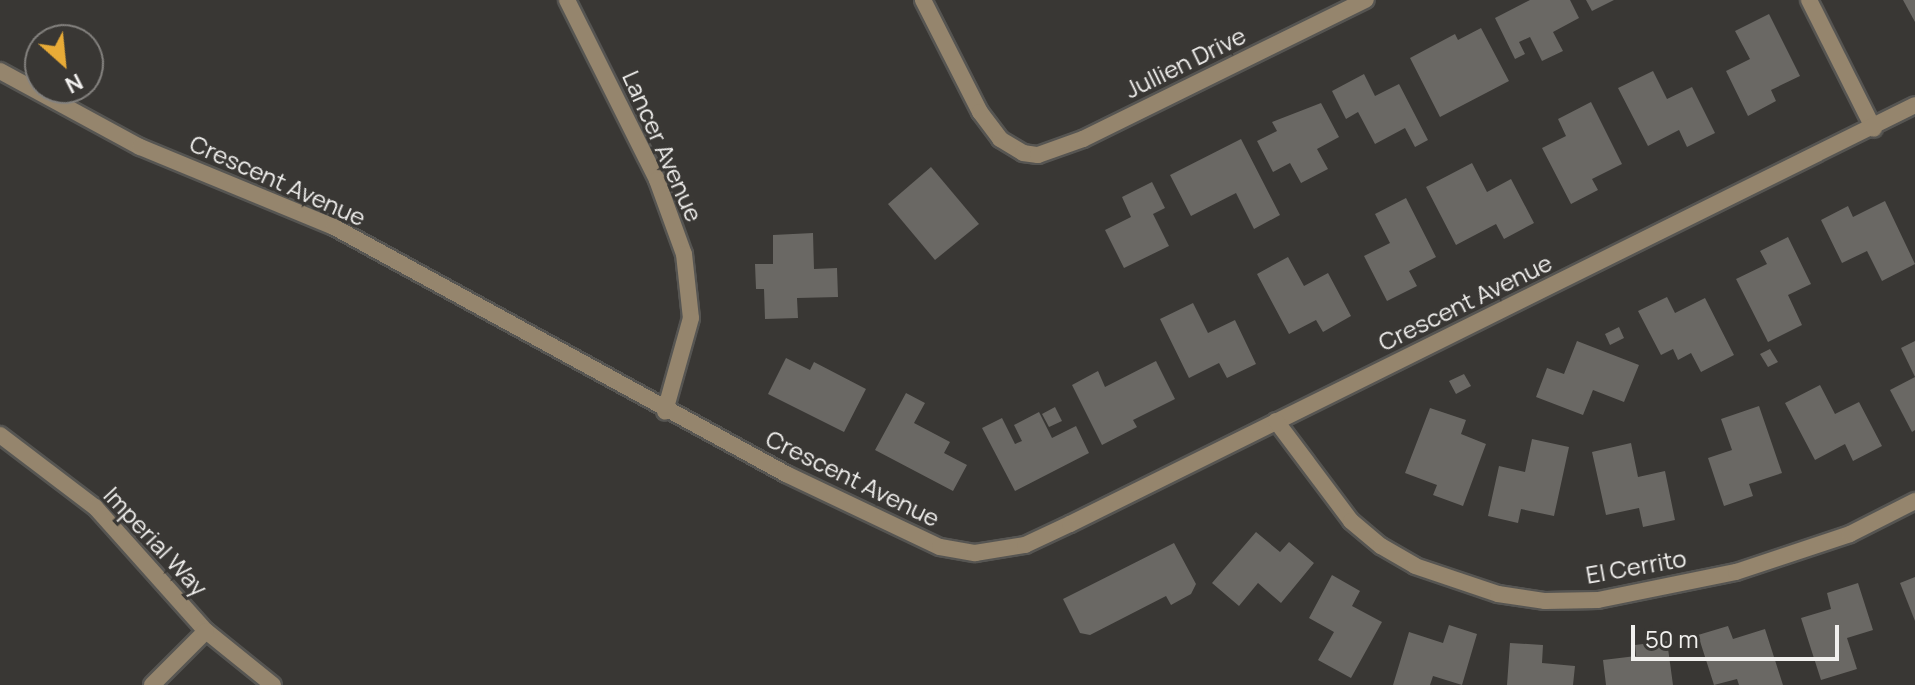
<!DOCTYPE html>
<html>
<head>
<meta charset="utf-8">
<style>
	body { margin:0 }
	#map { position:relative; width:1915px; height:685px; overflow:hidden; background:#393734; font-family:Manrope,sans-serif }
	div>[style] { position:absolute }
	.building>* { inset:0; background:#6a6864 }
	.roads { filter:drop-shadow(2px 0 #565552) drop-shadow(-2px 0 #565552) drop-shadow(0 2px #565552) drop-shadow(0 -2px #565552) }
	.street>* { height:16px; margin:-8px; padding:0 8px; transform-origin:8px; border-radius:8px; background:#95856d }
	span { translate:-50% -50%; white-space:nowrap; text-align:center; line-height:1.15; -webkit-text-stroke:6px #393734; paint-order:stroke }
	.street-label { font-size:24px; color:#f1f0ee }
	.north { position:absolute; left:24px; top:24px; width:80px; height:80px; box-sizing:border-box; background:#393734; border:2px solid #83817e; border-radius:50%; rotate:153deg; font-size:22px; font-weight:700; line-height:32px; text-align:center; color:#f1f0ee }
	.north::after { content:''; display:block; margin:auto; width:28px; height:36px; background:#e8ab37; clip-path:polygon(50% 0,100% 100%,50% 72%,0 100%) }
	.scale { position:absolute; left:1631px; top:625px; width:208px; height:36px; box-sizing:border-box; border:4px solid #f1f0ee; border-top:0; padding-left:10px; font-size:24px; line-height:28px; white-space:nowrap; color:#f1f0ee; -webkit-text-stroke:6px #393734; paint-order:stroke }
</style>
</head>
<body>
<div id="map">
	<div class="building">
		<i style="clip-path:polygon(1530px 0,1570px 0,1579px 18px,1553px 32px,1563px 51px,1542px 61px,1530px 37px,1519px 42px,1525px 54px,1515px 59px,1495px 18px)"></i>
		<i style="clip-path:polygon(1586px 0,1614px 0,1592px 11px)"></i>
		<i style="clip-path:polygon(1903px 0,1915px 0,1915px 22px)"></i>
		<i style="clip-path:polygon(1769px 14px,1800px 76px,1771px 90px,1776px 101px,1748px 116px,1726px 71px,1750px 59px,1735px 31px)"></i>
		<i style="clip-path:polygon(1481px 28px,1509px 81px,1440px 117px,1410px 58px,1455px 34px,1458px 40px)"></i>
		<i style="clip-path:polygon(1653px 71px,1667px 99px,1692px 87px,1715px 133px,1687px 147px,1679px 130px,1648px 146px,1618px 88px)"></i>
		<i style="clip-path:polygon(1364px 74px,1375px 96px,1399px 84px,1428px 140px,1415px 147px,1405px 128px,1375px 144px,1358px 112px,1346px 119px,1332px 91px)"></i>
		<i style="clip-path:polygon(1591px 102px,1622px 164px,1592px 179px,1598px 190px,1571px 204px,1542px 148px,1566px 136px,1558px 119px)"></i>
		<i style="clip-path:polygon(1321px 103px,1339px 137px,1317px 149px,1328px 169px,1301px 183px,1290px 163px,1273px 172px,1257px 141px,1277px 131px,1272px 122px)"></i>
		<i style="clip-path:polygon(1241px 139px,1280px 215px,1254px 229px,1236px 193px,1191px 216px,1170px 175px)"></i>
		<i style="clip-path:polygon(1472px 163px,1487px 192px,1511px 179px,1534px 223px,1504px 239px,1496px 224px,1456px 245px,1426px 187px)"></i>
		<i style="clip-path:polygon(931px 167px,979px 224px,935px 260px,888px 204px)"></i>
		<i style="clip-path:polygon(1152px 182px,1165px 208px,1153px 214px,1169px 246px,1124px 268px,1105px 230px,1131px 217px,1122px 197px)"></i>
		<i style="clip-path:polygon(1406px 198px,1436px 257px,1409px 271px,1417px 286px,1387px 301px,1364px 256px,1390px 243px,1375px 214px)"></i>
		<i style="clip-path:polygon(1885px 201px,1915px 264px,1882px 281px,1867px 251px,1842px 263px,1821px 220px,1848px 206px,1853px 217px)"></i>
		<i style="clip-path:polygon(813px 233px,814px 269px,837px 268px,838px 297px,797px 298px,798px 318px,765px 319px,764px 289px,756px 289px,755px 264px,773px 264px,773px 235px)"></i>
		<i style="clip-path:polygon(1788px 237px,1811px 284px,1788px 295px,1802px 325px,1768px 342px,1736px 279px,1767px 264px,1760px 251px)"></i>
		<i style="clip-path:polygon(1288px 257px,1304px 286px,1328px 273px,1351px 316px,1323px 332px,1316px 320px,1289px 334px,1257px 274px)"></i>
		<i style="clip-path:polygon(1667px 297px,1675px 313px,1705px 298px,1734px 355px,1701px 372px,1691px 353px,1678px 360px,1673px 349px,1661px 355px,1638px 311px)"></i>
		<i style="clip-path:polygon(1193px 303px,1208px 333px,1235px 320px,1256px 364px,1227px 378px,1219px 363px,1189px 378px,1160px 319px)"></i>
		<i style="clip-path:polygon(1619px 327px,1624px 338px,1610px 345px,1605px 334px)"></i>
		<i style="clip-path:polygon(1577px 341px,1639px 365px,1624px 402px,1593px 390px,1583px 415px,1536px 397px,1547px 368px,1564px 374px)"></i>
		<i style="clip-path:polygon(1915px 341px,1915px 377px,1901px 348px)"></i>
		<i style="clip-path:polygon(1770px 349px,1778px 362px,1768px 367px,1760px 354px)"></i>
		<i style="clip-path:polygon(786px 358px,810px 370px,814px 362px,866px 389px,844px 432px,768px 394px)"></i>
		<i style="clip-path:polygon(1156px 361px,1175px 399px,1133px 420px,1137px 427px,1102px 445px,1072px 385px,1098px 371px,1105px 387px)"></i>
		<i style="clip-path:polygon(1464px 374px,1471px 386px,1456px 394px,1449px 381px)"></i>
		<i style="clip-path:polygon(1915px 377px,1915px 430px,1912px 432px,1890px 390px)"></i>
		<i style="clip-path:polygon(1820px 385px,1835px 414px,1859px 402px,1882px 446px,1853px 461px,1845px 444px,1815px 460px,1785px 403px)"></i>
		<i style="clip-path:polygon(906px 393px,925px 403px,914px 423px,950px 442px,944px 453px,967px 465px,953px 491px,875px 450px)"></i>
		<i style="clip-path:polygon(1759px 406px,1782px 473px,1749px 484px,1753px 496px,1724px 506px,1708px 458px,1732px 450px,1721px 419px)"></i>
		<i style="clip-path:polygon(1055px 407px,1062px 421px,1049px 427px,1042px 414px)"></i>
		<i style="clip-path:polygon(1430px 408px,1466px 420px,1461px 434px,1486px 444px,1463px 506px,1433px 495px,1437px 485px,1405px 473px)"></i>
		<i style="clip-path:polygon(1039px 412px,1052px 438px,1076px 426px,1089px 453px,1015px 491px,982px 428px,1002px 418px,1015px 444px,1022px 441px,1014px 425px)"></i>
		<i style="clip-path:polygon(1532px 439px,1569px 447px,1554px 516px,1521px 509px,1518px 523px,1488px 516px,1499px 466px,1525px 472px)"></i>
		<i style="clip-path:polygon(1631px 443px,1638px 477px,1665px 471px,1675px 520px,1643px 527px,1639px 508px,1606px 515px,1592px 452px)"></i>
		<i style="clip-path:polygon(1256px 532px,1280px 552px,1289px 542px,1314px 563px,1281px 603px,1258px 583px,1239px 606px,1212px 583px)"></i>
		<i style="clip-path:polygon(1174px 543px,1196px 584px,1191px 594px,1171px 605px,1166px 596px,1090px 635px,1080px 633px,1063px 599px)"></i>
		<i style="clip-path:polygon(1332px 575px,1360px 591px,1352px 606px,1382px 622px,1351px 678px,1318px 660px,1334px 632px,1309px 618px)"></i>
		<i style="clip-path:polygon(1915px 577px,1915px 621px,1900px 583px)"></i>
		<i style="clip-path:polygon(1858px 583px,1873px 630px,1847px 638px,1857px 669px,1821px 680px,1801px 618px,1831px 609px,1827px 593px)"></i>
		<i style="clip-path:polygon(1449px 625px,1477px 634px,1462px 685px,1433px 676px,1430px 685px,1393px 685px,1409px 632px,1443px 643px)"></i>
		<i style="clip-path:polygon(1728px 626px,1733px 639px,1765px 629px,1783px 685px,1739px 685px,1737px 679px,1714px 685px,1698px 635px)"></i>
		<i style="clip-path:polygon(1667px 641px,1673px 685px,1606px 685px,1603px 660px,1636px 656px,1635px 645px)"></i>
		<i style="clip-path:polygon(1510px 643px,1543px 645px,1542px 663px,1575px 666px,1573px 685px,1507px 685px)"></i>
	</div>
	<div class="roads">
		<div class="street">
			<i style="left:567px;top:0;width:201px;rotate:63.4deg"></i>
			<i style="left:657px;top:180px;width:79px;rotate:70deg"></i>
			<i style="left:684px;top:254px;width:64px;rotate:83.8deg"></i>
			<i style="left:691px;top:318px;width:97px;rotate:105.6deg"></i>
			<i style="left:923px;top:0;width:126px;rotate:63deg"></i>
			<i style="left:980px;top:112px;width:34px;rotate:53deg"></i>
			<i style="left:1000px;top:139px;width:27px;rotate:31deg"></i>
			<i style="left:1023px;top:153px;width:15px;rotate:8deg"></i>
			<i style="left:1038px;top:155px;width:48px;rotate:-19.6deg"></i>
			<i style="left:1083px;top:139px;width:315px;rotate:-26.2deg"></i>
			<i style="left:1809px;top:0;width:144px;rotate:63.3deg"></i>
			<i style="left:0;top:71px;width:159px;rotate:28.5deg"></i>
			<i style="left:140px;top:147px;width:210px;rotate:22.4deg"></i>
			<i style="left:334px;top:227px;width:515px;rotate:28.65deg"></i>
			<i style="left:786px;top:474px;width:170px;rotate:25.4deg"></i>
			<i style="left:940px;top:547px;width:36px;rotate:10deg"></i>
			<i style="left:975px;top:553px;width:51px;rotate:-9.1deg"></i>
			<i style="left:1025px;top:545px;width:50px;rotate:-25deg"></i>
			<i style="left:1070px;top:524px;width:943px;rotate:-26.37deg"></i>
			<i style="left:1276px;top:421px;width:125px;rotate:53.1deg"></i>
			<i style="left:1351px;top:521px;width:39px;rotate:40deg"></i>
			<i style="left:1381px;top:546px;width:39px;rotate:30deg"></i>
			<i style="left:1415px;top:566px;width:88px;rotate:18.6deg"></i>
			<i style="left:1498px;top:594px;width:48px;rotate:8.5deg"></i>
			<i style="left:1545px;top:601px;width:53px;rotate:-1.1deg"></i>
			<i style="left:1598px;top:600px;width:141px;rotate:-11.5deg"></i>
			<i style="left:1736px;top:572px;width:120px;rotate:-18.4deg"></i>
			<i style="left:1850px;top:534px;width:73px;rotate:-26.9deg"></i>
			<i style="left:0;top:435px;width:119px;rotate:37.2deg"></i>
			<i style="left:95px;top:507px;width:166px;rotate:48.2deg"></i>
			<i style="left:206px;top:631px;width:86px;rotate:38.9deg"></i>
			<i style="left:152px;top:685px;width:76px;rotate:-45deg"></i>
		</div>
	</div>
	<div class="street-label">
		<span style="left:1185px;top:62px;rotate:-26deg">Jullien Drive</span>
		<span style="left:663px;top:146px;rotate:66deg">Lancer Avenue</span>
		<span style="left:278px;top:180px;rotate:24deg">Crescent Avenue</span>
		<span style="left:1465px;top:302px;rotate:-26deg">Crescent Avenue</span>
		<span style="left:853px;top:478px;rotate:26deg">Crescent Avenue</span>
		<span style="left:156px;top:541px;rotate:47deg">Imperial Way</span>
		<span style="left:1636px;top:566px;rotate:-10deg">El Cerrito</span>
	</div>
	<div class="north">N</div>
	<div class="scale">50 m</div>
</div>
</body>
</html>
